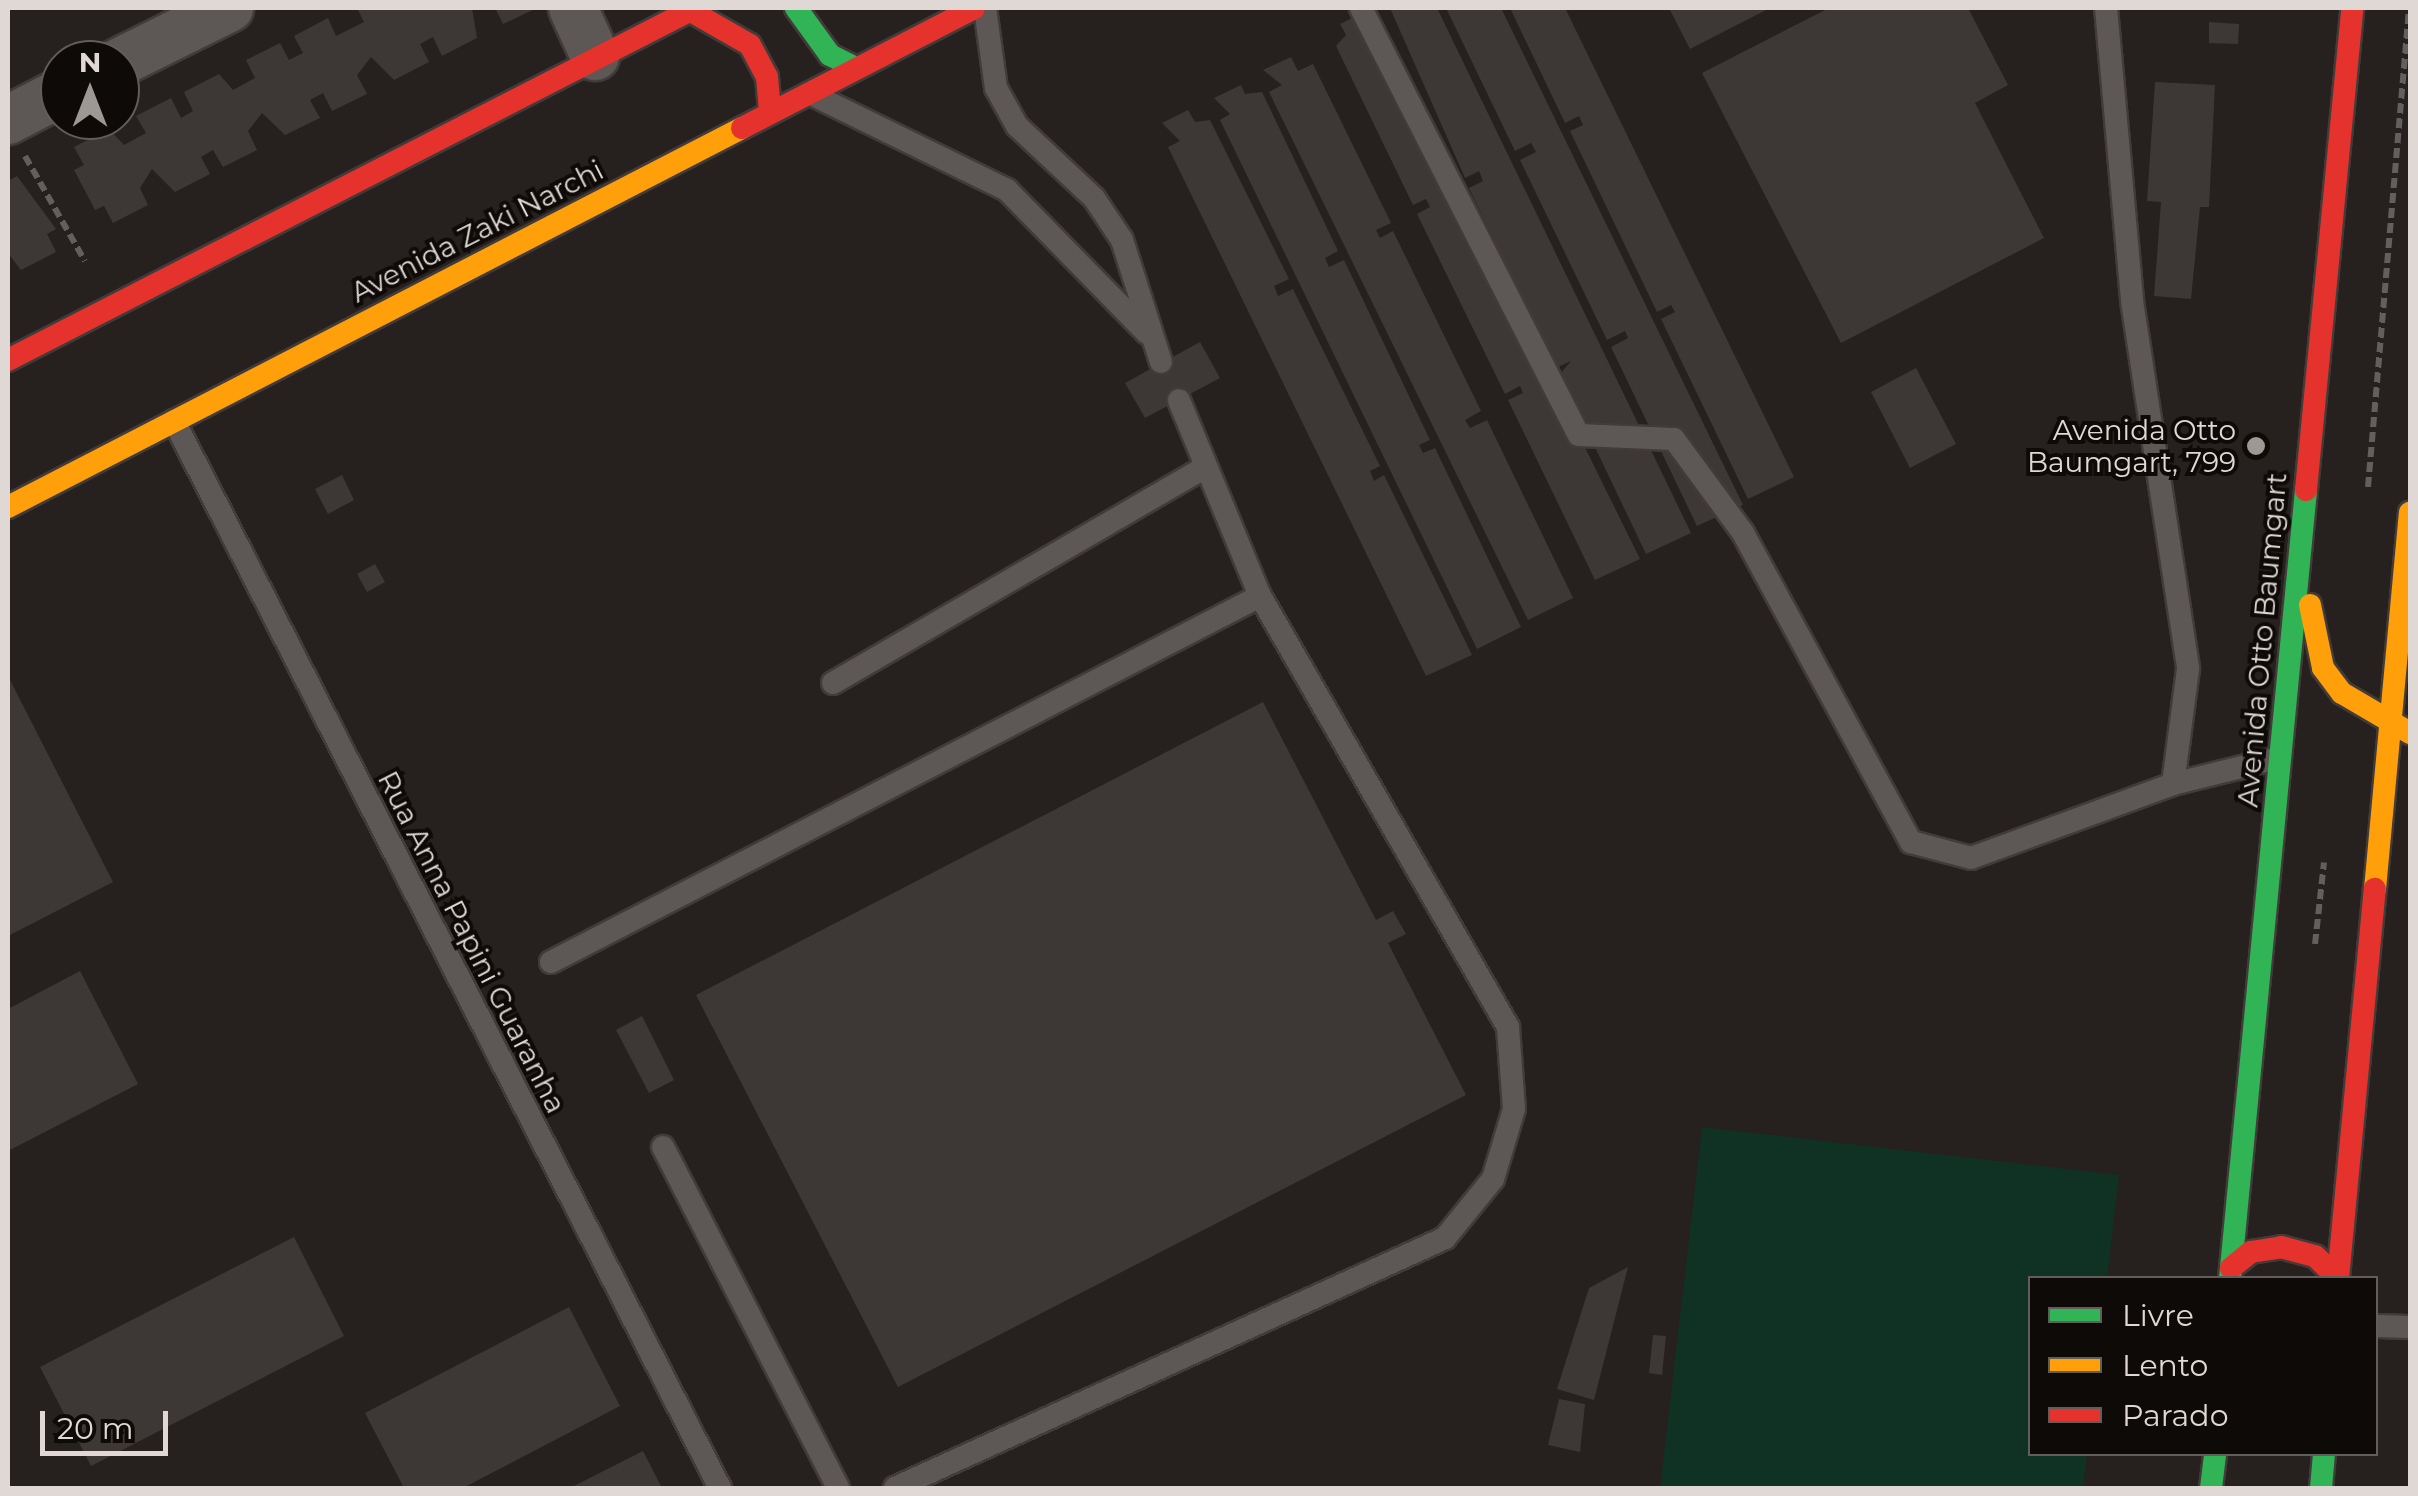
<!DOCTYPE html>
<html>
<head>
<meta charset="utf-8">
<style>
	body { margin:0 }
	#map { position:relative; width:2418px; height:1496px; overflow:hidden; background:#26201e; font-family:Montserrat,sans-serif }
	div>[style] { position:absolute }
	.green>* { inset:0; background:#103225 }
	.building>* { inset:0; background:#3d3836 }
	.path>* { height:6px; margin-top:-3px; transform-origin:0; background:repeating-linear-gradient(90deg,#635f5e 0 10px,transparent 0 15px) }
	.roads { filter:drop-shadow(2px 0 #413b39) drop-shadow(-2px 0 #413b39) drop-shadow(0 2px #413b39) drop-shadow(0 -2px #413b39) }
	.lane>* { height:22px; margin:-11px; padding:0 11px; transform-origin:11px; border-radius:11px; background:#5d5755 }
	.street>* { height:48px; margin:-24px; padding:0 24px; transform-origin:24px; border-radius:24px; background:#5d5755 }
	.fast>* { height:22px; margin:-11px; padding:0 11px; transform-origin:11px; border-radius:11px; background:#30b455 }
	.slow>* { height:22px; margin:-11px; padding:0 11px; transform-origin:11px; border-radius:11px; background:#ff9f0a }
	.jam>* { height:22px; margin:-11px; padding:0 11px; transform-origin:11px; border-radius:11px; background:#e5322d }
	.dots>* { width:28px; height:28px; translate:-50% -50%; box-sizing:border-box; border:5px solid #0e0a08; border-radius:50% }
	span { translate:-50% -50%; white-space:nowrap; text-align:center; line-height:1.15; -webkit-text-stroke:8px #0e0a08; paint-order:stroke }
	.street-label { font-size:28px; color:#dfd8d4 }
	.poi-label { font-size:28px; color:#dfd8d4 }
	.right { translate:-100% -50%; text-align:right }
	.frame { position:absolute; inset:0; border:10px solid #dfd8d4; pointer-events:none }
	.legend { position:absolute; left:2028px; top:1276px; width:350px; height:180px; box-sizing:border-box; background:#0e0a08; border:2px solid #625c5a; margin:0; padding:12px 18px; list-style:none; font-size:30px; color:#dfd8d4 }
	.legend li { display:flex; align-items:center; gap:20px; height:50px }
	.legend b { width:50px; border:2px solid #625c5a }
	.north { position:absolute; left:40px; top:40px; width:100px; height:100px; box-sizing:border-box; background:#0e0a08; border:2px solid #625c5a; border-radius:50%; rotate:0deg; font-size:28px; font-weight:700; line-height:40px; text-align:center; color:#dfd8d4 }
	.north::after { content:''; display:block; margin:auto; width:35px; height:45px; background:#9e9894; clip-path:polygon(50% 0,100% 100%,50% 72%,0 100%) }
	.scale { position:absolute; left:40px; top:1411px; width:128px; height:45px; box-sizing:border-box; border:5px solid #dfd8d4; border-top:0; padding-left:12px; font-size:30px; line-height:35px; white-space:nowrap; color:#dfd8d4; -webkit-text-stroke:8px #0e0a08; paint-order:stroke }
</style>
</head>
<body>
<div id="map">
	<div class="green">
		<i style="clip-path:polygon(1702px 1127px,2119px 1175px,2107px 1278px,2030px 1278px,2030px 1454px,2087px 1454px,2083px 1488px,1660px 1488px)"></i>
	</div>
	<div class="building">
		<i style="clip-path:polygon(357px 8px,472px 8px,477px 38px,442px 56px,433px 37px,420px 44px,429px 62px,394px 80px,371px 57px,357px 75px,367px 94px,332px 111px,323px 93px,310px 100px,320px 118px,285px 135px,262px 113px,248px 131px,257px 150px,223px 167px,213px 150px,201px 157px,210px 174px,175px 192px,152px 169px,140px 188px,148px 205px,113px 223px,104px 206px,95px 210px,74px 170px,84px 165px,74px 147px,109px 129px,124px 145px,146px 133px,136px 116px,171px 98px,181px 118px,193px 111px,184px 92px,219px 74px,233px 90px,255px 78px,246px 60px,280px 43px,289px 60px,303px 53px,294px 36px,328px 18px,336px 36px,364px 22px)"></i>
		<i style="clip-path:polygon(495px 8px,537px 8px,503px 24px)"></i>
		<i style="clip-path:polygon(1390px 8px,1437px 8px,1691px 533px,1646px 554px,1560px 374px,1571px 361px,1556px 368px,1469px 188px,1483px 181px,1479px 171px,1465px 178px)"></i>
		<i style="clip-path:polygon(1446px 8px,1501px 8px,1743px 505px,1697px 526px,1611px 347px,1628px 338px,1625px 331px,1607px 340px,1520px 160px,1536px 152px,1531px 143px,1515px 151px)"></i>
		<i style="clip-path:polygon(1510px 8px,1565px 8px,1794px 477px,1748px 499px,1661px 319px,1675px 312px,1671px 305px,1657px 312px,1570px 131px,1583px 125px,1579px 116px,1565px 123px)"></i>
		<i style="clip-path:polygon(1669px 8px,1770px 8px,1690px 49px)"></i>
		<i style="clip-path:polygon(1829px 8px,1968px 8px,2008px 85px,1975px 103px,2044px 238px,1841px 343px,1702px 73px)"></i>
		<i style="clip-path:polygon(1369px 10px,1640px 559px,1595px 580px,1508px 400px,1523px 393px,1520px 386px,1505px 394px,1417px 214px,1430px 207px,1426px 199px,1413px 205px,1336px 46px,1346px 35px,1340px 24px)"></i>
		<i style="clip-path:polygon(2209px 22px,2239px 24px,2238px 44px,2209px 43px)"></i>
		<i style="clip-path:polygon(1291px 57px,1298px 71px,1313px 64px,1391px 223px,1376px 230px,1380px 238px,1393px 231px,1481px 411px,1465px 420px,1470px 428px,1487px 420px,1573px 598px,1528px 620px,1269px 92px,1282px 85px,1263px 70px)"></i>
		<i style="clip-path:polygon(2155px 82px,2215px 85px,2209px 207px,2200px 207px,2191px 299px,2154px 296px,2161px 202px,2147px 201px)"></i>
		<i style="clip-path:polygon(1241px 85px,1245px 94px,1262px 92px,1338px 251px,1325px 258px,1329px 267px,1344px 260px,1430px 440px,1419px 445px,1423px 453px,1435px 448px,1521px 627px,1477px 649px,1220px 120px,1230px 114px,1214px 98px)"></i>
		<i style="clip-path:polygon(1188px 110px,1195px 122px,1210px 120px,1289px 279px,1274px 286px,1278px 296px,1293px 289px,1380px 466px,1370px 471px,1374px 481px,1384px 475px,1472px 655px,1426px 676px,1168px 147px,1180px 141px,1162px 123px)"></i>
		<i style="clip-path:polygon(17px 176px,56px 229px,47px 234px,56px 252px,21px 270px,8px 253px,8px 181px)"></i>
		<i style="clip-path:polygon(1200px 342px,1220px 378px,1145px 418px,1125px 383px)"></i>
		<i style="clip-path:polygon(1916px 368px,1956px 444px,1910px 468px,1871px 392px)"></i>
		<i style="clip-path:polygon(342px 475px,354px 500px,328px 514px,315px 489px)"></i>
		<i style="clip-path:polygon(375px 564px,385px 582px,367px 592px,357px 574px)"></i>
		<i style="clip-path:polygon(8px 676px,113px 882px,8px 936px)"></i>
		<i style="clip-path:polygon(1263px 702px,1376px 920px,1393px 911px,1406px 934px,1388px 943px,1466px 1095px,898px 1387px,696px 995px)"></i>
		<i style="clip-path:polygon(80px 971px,138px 1084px,8px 1151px,8px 1009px)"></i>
		<i style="clip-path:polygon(642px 1016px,674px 1080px,649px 1093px,616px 1030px)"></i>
		<i style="clip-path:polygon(294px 1237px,344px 1336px,91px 1466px,40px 1367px)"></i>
		<i style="clip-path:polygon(1628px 1267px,1594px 1400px,1557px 1389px,1589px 1288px)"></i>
		<i style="clip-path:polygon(569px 1307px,620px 1406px,463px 1488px,404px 1488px,365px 1413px)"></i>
		<i style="clip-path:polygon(1653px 1335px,1666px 1336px,1662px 1375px,1649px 1373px)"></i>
		<i style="clip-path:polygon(1559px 1399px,1585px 1404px,1580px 1452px,1548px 1445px)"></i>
		<i style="clip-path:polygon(643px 1451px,662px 1488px,570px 1488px)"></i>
	</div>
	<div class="path">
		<i style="left:25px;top:156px;width:121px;rotate:60.3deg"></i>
		<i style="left:2368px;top:487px;width:481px;rotate:-85.1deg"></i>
		<i style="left:2315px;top:944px;width:82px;rotate:-83.7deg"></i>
	</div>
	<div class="roads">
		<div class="lane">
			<i style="left:985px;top:8px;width:81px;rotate:82.2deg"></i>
			<i style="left:996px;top:88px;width:43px;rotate:61.1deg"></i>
			<i style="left:1017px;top:126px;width:105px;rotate:43.1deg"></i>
			<i style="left:1094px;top:198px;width:50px;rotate:56.3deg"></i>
			<i style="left:1122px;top:240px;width:128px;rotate:72.3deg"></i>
			<i style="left:1361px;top:8px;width:479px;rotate:63deg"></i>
			<i style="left:1579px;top:435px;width:95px;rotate:2.4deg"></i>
			<i style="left:1674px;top:439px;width:117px;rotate:53.7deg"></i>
			<i style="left:1743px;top:533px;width:352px;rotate:61.5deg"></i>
			<i style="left:1911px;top:842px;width:62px;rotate:14.9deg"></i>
			<i style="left:1971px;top:858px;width:215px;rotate:-20.1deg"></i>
			<i style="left:2173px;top:784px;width:108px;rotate:-13.9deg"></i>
			<i style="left:2106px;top:8px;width:294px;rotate:84.9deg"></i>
			<i style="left:2132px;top:301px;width:372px;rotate:81.3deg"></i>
			<i style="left:2188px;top:669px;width:116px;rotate:97.4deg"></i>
			<i style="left:815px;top:96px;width:214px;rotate:26.1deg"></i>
			<i style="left:1007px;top:190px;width:200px;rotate:45.6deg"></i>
			<i style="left:174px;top:421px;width:1199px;rotate:62.9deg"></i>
			<i style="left:833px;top:683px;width:431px;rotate:-30.1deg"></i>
			<i style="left:551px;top:962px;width:798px;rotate:-27.3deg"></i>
			<i style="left:663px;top:1147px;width:383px;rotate:62.8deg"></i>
			<i style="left:2376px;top:1326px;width:34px;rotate:2deg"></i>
			<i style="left:895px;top:1488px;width:604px;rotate:-24.44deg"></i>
			<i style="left:1445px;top:1238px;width:76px;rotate:-50.9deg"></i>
			<i style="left:1493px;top:1179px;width:73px;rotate:-73.3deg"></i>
			<i style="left:1514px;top:1109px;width:82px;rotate:-94.2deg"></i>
			<i style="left:1508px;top:1027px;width:497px;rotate:-119.9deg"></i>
			<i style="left:1260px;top:596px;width:212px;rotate:-112.5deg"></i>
		</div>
		<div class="street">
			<i style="left:573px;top:8px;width:53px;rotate:65.4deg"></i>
			<i style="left:120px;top:62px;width:122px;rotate:-26.4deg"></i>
			<i style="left:8px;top:120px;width:59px;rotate:-27.4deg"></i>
		</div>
		<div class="fast">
			<i style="left:796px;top:8px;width:58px;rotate:54.1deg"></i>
			<i style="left:830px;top:55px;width:29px;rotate:27deg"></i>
			<i style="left:2230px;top:1278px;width:792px;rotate:-84.49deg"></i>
			<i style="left:2211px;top:1488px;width:34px;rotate:-83deg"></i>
			<i style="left:2321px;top:1488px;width:34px;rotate:-85deg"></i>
		</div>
		<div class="slow">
			<i style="left:8px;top:507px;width:826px;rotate:-27.31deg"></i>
			<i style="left:2310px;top:605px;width:64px;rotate:78.3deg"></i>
			<i style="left:2323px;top:668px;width:31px;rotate:53deg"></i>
			<i style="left:2342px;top:693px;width:79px;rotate:30.5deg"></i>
			<i style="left:2375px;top:889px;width:378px;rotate:-84.7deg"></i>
		</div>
		<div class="jam">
			<i style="left:689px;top:10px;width:70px;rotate:29.8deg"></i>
			<i style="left:750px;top:45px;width:36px;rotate:62deg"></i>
			<i style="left:767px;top:77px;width:35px;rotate:85deg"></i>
			<i style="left:742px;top:128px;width:261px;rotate:-27.3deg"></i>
			<i style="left:8px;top:360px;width:772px;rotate:-27.13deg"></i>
			<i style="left:2306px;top:490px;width:484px;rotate:-84.5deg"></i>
			<i style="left:2231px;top:1268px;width:26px;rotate:-39deg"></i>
			<i style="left:2251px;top:1252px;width:30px;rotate:-9deg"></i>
			<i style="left:2281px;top:1247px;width:35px;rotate:15deg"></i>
			<i style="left:2315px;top:1256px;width:32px;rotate:44deg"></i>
			<i style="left:2338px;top:1278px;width:391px;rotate:-84.6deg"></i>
		</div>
	</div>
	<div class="dots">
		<i style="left:2256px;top:446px;background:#9e9894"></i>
	</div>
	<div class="street-label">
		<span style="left:477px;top:231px;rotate:-27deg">Avenida Zaki Narchi</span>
		<span style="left:2262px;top:640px;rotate:-85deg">Avenida Otto Baumgart</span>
		<span style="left:472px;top:942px;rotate:63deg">Rua Anna Papini Guaranha</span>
	</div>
	<div class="poi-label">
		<span class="right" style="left:2236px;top:446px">Avenida Otto<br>Baumgart, 799</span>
	</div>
	<div class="frame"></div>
	<ul class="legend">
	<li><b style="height:12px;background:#30b455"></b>Livre</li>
	<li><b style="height:12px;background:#ff9f0a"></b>Lento</li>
	<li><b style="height:12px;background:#e5322d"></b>Parado</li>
	</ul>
	<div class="north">N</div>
	<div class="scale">20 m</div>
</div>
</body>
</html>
